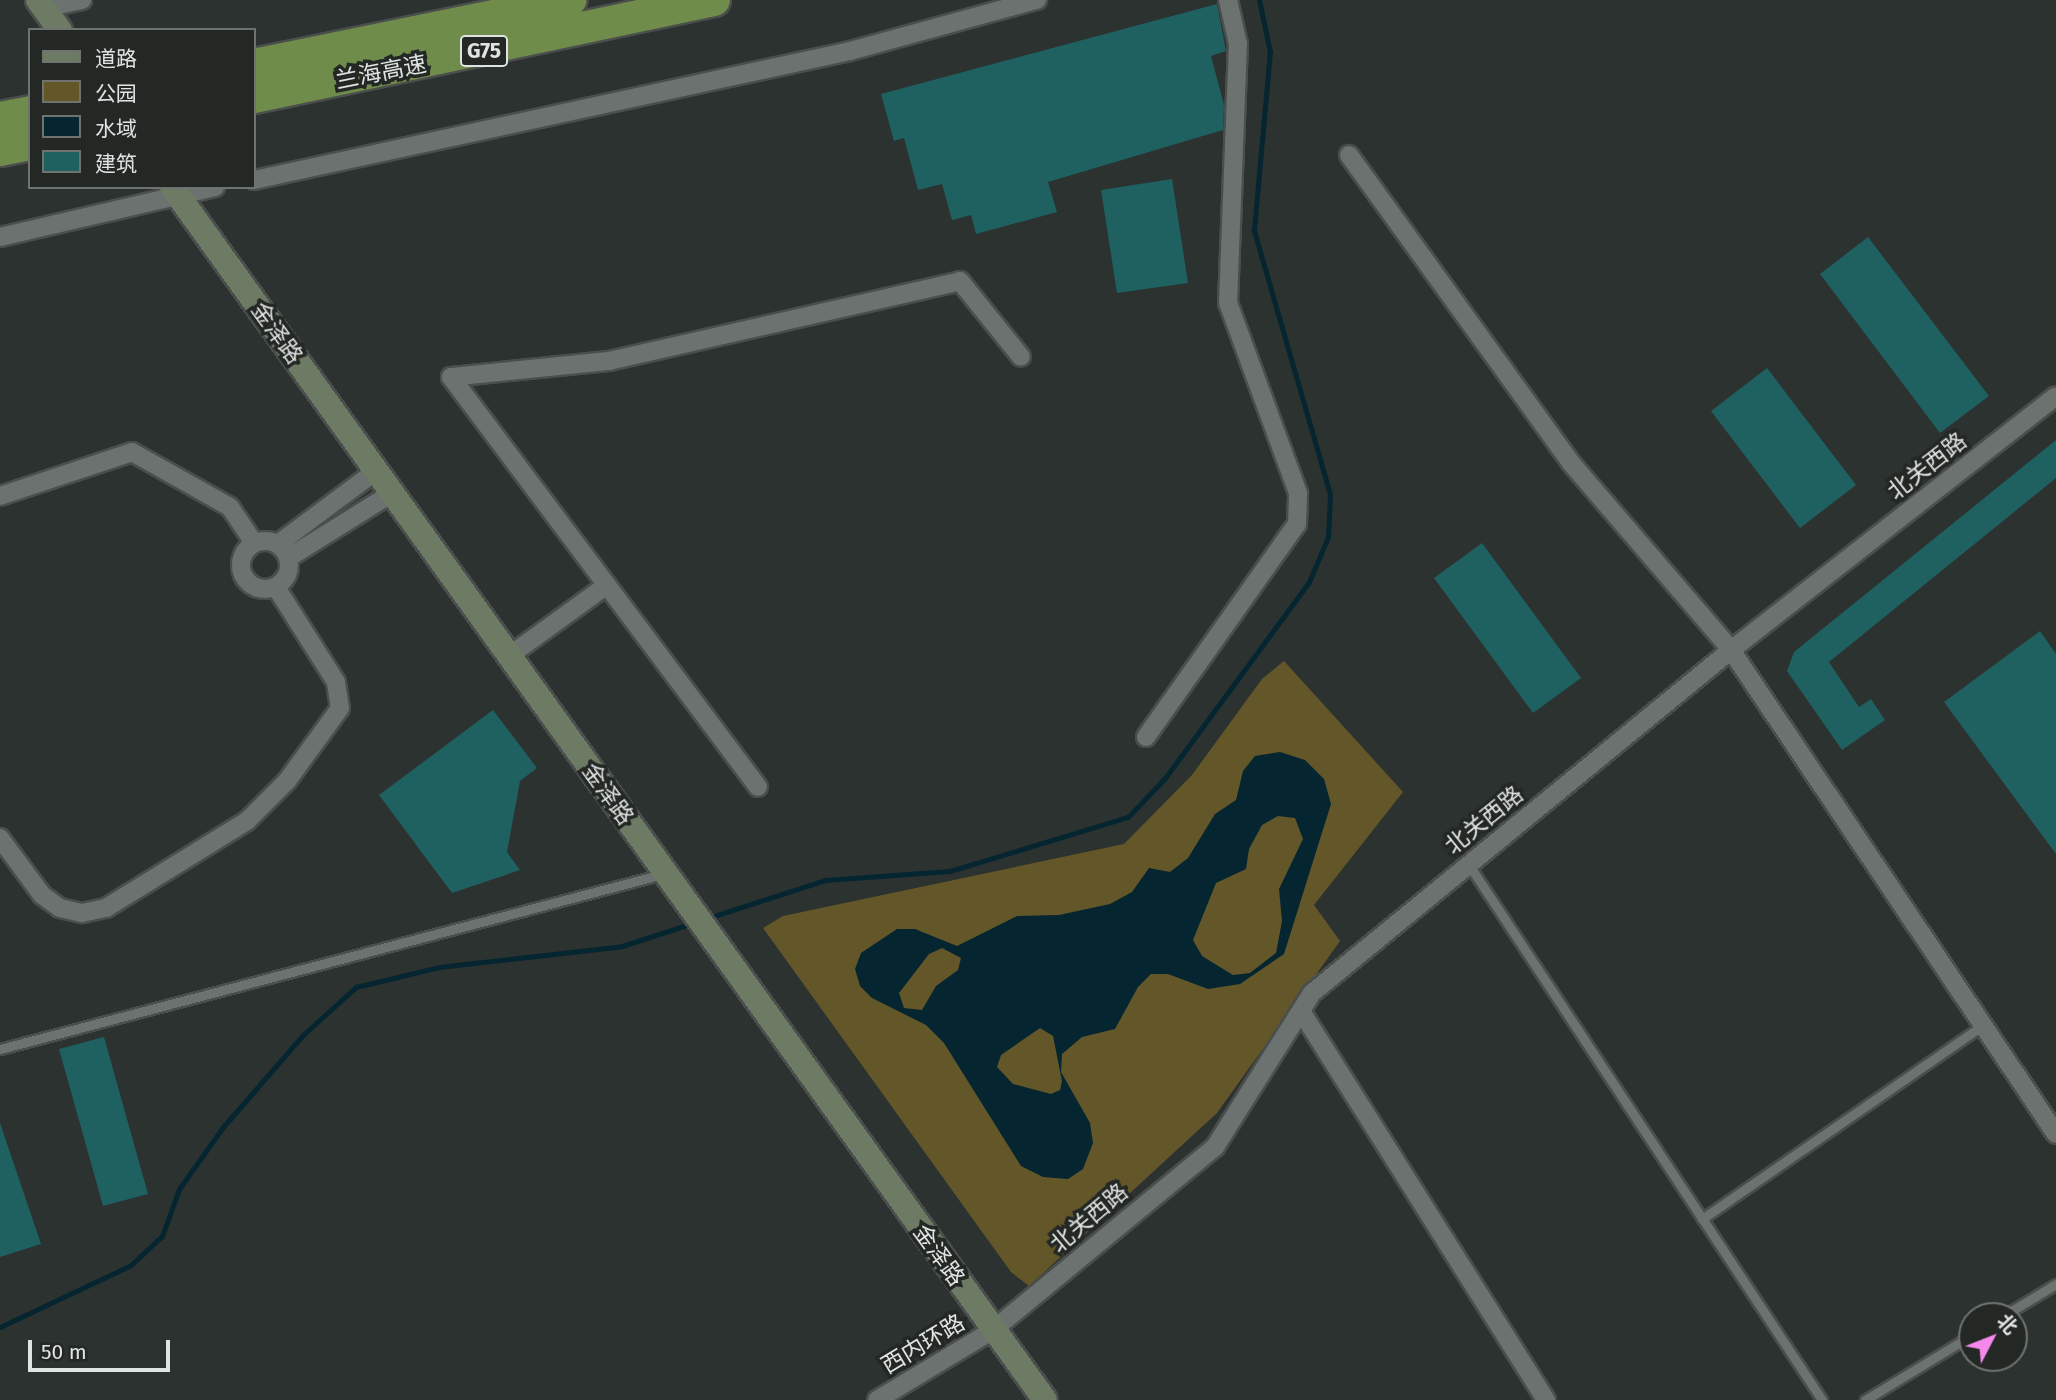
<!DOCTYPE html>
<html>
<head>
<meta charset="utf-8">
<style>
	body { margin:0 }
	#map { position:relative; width:2056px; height:1400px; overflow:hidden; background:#2c322f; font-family:"Fira Sans","Noto Sans SC",sans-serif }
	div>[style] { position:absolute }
	.green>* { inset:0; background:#635628 }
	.water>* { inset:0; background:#052531 }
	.stream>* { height:5px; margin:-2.5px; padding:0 2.5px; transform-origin:2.5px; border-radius:2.5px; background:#052531 }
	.building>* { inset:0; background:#1f6061 }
	.roads { filter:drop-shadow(2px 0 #4a4e4c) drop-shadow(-2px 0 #4a4e4c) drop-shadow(0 2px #4a4e4c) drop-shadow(0 -2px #4a4e4c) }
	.service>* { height:9px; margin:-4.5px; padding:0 4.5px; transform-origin:4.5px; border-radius:4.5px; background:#6c726f }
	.minor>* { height:18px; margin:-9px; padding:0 9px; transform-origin:9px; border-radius:9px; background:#6c726f }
	.minor>.ring { margin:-9px; padding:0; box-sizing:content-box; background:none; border:18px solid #6c726f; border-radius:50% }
	.secondary>* { height:24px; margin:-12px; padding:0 12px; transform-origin:12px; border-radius:12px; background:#6d7a64 }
	.motorway>* { height:32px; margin:-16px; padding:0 16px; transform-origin:16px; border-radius:16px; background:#708c4b }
	span { translate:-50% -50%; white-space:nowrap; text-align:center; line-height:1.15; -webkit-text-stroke:7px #232825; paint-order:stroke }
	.shield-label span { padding:2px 5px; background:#232825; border:2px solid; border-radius:5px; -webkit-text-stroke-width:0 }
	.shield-label { font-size:21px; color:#dfe3e1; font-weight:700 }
	.street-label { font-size:23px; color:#dfe3e1 }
	.legend { position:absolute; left:28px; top:28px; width:228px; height:161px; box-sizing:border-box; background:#232825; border:2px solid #6e7370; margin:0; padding:9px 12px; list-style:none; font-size:21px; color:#dfe3e1 }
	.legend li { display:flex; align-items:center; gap:14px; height:35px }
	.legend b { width:35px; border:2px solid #6e7370 }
	.north { position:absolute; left:1958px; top:1302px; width:70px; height:70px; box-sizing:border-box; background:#232825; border:2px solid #6e7370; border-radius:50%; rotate:48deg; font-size:19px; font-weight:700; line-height:28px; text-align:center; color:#dfe3e1 }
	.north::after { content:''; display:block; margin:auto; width:24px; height:32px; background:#f688ec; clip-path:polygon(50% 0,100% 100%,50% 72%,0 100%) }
	.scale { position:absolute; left:28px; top:1340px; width:142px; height:32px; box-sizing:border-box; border:4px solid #dfe3e1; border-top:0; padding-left:9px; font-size:21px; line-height:24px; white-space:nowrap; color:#dfe3e1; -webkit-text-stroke:5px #232825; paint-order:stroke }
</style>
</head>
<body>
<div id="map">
	<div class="green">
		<i style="clip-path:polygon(1284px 661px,1403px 792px,1314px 905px,1340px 941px,1217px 1113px,1029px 1286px,1011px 1272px,763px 928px,783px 916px,1124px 844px,1192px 775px,1262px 679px)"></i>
	</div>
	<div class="water">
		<i style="clip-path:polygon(evenodd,1280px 752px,1305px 760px,1324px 779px,1331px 804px,1284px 954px,1240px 984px,1208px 989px,1168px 974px,1151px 974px,1138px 987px,1115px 1029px,1082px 1037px,1062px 1054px,1061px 1072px,1090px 1123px,1093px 1143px,1083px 1169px,1068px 1179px,1043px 1177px,1021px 1166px,944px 1043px,926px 1025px,872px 998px,860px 986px,855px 969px,861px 953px,897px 929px,915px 929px,957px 946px,1017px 916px,1059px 915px,1110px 904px,1132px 892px,1149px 868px,1170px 872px,1188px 858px,1215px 814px,1236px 800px,1243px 771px,1255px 756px,1280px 752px,1278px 816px,1295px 818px,1303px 839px,1279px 889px,1282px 921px,1276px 953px,1250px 973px,1233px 975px,1202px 956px,1193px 940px,1216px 883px,1246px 869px,1249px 849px,1262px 825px,1278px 816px,1280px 752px,942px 948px,961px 958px,958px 970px,936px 986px,922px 1010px,904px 1008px,899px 993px,929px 954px,942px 948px,1280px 752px,1040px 1028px,1053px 1036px,1062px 1081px,1060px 1090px,1051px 1094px,1013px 1084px,997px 1067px,1001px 1055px,1040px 1028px)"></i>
	</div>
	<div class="stream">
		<i style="left:705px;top:919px;width:126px;rotate:-18deg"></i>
		<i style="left:825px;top:880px;width:125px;rotate:-4.1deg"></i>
		<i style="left:950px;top:871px;width:186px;rotate:-16.9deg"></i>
		<i style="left:1128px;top:817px;width:54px;rotate:-46.5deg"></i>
		<i style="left:1165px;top:778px;width:243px;rotate:-53.7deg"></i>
		<i style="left:1309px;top:582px;width:49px;rotate:-67.1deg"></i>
		<i style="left:1328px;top:537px;width:43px;rotate:-87.3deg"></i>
		<i style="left:1330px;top:494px;width:275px;rotate:-106.1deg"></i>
		<i style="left:1254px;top:230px;width:179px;rotate:-84.9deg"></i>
		<i style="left:1270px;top:52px;width:53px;rotate:-101.9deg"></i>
		<i style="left:0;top:1327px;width:145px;rotate:-25.3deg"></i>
		<i style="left:131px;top:1265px;width:42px;rotate:-43.1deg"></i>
		<i style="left:162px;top:1236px;width:50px;rotate:-70.1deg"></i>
		<i style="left:179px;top:1189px;width:76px;rotate:-54.6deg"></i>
		<i style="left:223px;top:1127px;width:122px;rotate:-49deg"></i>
		<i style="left:303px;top:1035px;width:72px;rotate:-42.2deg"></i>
		<i style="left:356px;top:987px;width:85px;rotate:-13.5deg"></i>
		<i style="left:439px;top:967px;width:184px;rotate:-6.5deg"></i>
		<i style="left:622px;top:946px;width:75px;rotate:-17.9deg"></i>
	</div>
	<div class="building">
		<i style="clip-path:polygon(1217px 4px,1226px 51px,1211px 56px,1224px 105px,1223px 130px,1048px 182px,1057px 212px,976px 234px,971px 215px,952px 220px,942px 184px,918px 190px,904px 138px,894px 141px,881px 94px)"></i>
		<i style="clip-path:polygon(1172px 179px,1188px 283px,1117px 293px,1101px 190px)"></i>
		<i style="clip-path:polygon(1868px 237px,1989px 396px,1940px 433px,1820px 274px)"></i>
		<i style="clip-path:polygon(1767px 368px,1856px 485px,1800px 528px,1711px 411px)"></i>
		<i style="clip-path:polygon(2056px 440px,2056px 478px,1829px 662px,1859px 707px,1871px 699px,1885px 720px,1842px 750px,1787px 671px,1794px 652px)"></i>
		<i style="clip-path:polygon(1482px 543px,1581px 678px,1533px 713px,1434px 578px)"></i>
		<i style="clip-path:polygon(2040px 631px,2056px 654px,2056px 854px,1944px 702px)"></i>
		<i style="clip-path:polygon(493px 710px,537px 768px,520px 781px,507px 852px,520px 870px,452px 893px,379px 795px)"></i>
		<i style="clip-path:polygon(104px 1037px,148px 1194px,103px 1206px,59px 1049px)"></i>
		<i style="clip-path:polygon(0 1123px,41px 1244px,0 1257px)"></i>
	</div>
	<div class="roads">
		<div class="service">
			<i style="left:1469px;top:865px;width:641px;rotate:56.58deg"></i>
			<i style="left:0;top:1049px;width:686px;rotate:-14.79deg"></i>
			<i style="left:1702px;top:1219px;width:341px;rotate:-34.6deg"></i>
			<i style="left:2003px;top:1316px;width:62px;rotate:-31.1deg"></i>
			<i style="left:1865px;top:1400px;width:125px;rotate:-31.3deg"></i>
		</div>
		<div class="minor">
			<i style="left:44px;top:8px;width:39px;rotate:-12deg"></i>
			<i style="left:1349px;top:155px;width:380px;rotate:54.2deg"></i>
			<i style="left:1571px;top:463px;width:246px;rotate:49.4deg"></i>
			<i style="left:1731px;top:650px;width:583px;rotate:56.12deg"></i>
			<i style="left:254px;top:180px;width:610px;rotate:-12.21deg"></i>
			<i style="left:850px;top:51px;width:194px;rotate:-15.3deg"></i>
			<i style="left:0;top:237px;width:221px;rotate:-13.1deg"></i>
			<i style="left:451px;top:377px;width:159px;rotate:-5.8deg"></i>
			<i style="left:609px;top:361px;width:360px;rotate:-12.8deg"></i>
			<i style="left:960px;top:281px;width:97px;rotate:51.2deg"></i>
			<i style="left:451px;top:377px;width:512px;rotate:53.17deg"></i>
			<i style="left:0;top:496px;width:139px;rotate:-18.4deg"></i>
			<i style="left:132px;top:452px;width:112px;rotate:29.3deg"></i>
			<i style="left:230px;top:507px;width:43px;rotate:56.3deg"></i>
			<i class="ring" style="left:241px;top:541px;width:30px;height:30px"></i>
			<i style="left:278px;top:544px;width:122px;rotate:-36.7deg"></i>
			<i style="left:288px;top:558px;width:123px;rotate:-32deg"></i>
			<i style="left:509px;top:656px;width:121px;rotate:-35.9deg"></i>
			<i style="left:1146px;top:737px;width:261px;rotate:-54.7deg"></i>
			<i style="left:1297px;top:524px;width:31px;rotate:-88deg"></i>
			<i style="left:1298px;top:493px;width:202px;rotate:-110.2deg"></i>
			<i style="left:1228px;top:303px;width:259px;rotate:-87.8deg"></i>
			<i style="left:1238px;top:44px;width:45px;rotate:-102.8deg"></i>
			<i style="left:0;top:838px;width:71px;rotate:53.6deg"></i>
			<i style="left:42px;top:895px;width:22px;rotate:36deg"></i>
			<i style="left:60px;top:908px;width:23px;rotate:13deg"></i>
			<i style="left:82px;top:913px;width:25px;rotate:-12deg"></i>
			<i style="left:106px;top:908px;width:166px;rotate:-31.7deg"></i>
			<i style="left:247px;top:821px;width:57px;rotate:-45deg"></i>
			<i style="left:287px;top:781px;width:90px;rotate:-54deg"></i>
			<i style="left:340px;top:708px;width:26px;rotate:-99deg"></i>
			<i style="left:336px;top:682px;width:112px;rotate:-122.3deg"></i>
			<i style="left:1301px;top:1011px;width:460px;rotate:57.8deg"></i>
			<i style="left:877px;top:1400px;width:135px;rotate:-31.1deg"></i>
			<i style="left:993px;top:1330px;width:288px;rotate:-39.5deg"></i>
			<i style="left:1215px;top:1147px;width:182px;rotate:-57.8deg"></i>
			<i style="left:1312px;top:993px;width:541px;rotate:-39.3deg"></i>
			<i style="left:1731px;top:650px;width:412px;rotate:-38deg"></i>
		</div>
		<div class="secondary">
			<i style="left:38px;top:0;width:37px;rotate:54deg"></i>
			<i style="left:172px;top:187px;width:1494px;rotate:54.26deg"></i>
		</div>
		<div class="motorway">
			<i style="left:254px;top:65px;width:323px;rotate:-11.6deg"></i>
			<i style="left:254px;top:97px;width:470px;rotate:-11.9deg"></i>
			<i style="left:0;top:118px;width:31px;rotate:-11deg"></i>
			<i style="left:0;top:150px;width:31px;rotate:-11deg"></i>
		</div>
	</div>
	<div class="shield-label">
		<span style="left:484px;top:51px">G75</span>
	</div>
	<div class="street-label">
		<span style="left:381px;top:72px;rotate:-11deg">兰海高速</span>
		<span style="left:277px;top:333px;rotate:54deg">金泽路</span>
		<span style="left:1927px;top:466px;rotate:-38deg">北关西路</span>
		<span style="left:608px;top:794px;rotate:54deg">金泽路</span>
		<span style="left:1484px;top:820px;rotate:-39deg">北关西路</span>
		<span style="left:1089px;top:1218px;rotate:-40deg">北关西路</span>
		<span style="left:939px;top:1255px;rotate:54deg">金泽路</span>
		<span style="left:923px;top:1344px;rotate:-31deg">西内环路</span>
	</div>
	<ul class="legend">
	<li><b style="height:9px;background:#6d7a64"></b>道路</li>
	<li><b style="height:19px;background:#635628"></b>公园</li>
	<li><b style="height:19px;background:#052531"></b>水域</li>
	<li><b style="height:19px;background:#1f6061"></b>建筑</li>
	</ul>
	<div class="north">北</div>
	<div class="scale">50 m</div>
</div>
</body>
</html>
